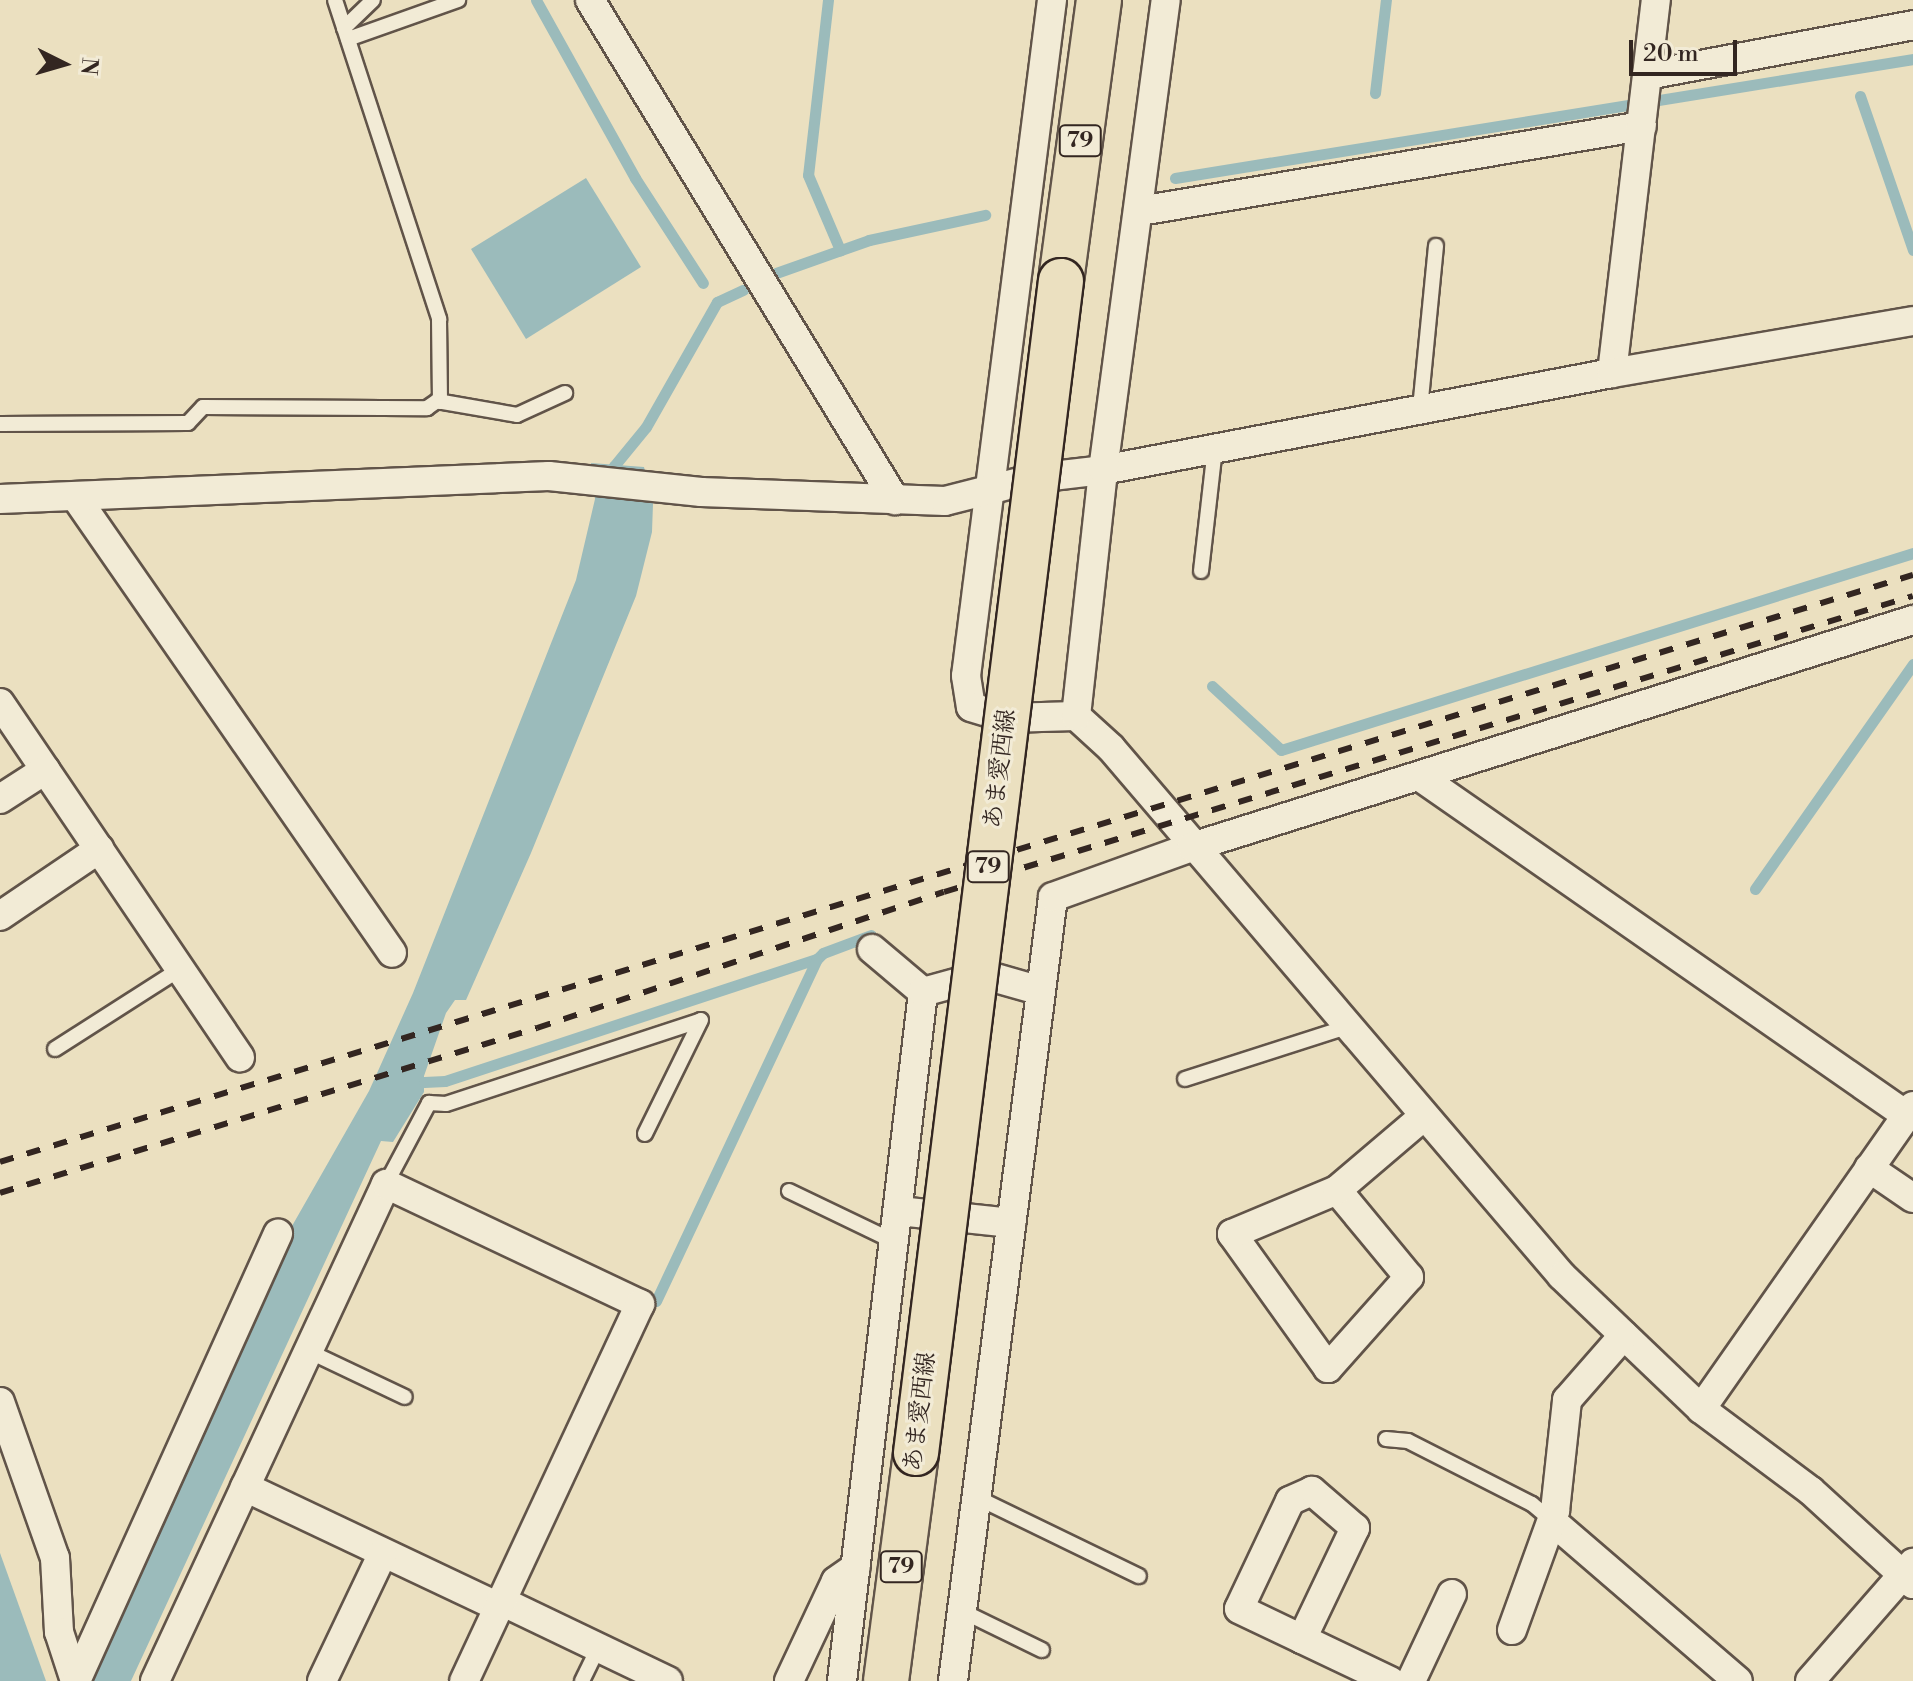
<!DOCTYPE html>
<html>
<head>
<meta charset="utf-8">
<style>
	body { margin:0 }
	#map { position:relative; width:1913px; height:1681px; overflow:hidden; background:#ebe0c0; font-family:"Libre Bodoni","Noto Serif JP",serif }
	div>[style] { position:absolute }
	.water>* { inset:0; background:#9bbbbb }
	.stream>* { height:11px; margin:-5.5px; padding:0 5.5px; transform-origin:5.5px; border-radius:5.5px; background:#9bbbbb }
	.roads { filter:drop-shadow(2px 0 #615449) drop-shadow(-2px 0 #615449) drop-shadow(0 2px #615449) drop-shadow(0 -2px #615449) }
	.lane>* { height:14px; margin:-7px; padding:0 7px; transform-origin:7px; border-radius:7px; background:#f2ebd6 }
	.street>* { height:28px; margin:-14px; padding:0 14px; transform-origin:14px; border-radius:14px; background:#f2ebd6 }
	.primary>* { height:44px; margin:-22px; padding:0 22px; transform-origin:22px; border-radius:22px; background:#ebe0c0 }
	.rail>* { height:6px; margin-top:-3px; transform-origin:0; background:repeating-linear-gradient(90deg,#332621 0 14px,transparent 0 28px) }
	.bridges { filter:drop-shadow(2px 0 #332621) drop-shadow(-2px 0 #332621) drop-shadow(0 2px #332621) drop-shadow(0 -2px #332621) }
	.primary-bridge>* { height:44px; margin:-22px; padding:0 22px; transform-origin:22px; border-radius:22px; background:#ebe0c0 }
	span { translate:-50% -50%; white-space:nowrap; text-align:center; line-height:1.15; -webkit-text-stroke:6px #f2ebd6; paint-order:stroke }
	.shield-label span { padding:2px 6px; background:#f2ebd6; border:2px solid; border-radius:6px; -webkit-text-stroke-width:0 }
	.shield-label { font-size:22px; color:#332621; font-weight:700 }
	.street-label { font-size:24px; color:#332621 }
	.north { position:absolute; left:24px; top:24px; width:80px; height:80px; -webkit-text-stroke:6px #f2ebd6; paint-order:stroke; rotate:95deg; font-size:22px; font-weight:700; line-height:32px; text-align:center; color:#332621 }
	.north::after { content:''; display:block; margin:auto; width:28px; height:36px; background:#332621; clip-path:polygon(50% 0,100% 100%,50% 72%,0 100%) }
	.scale { position:absolute; left:1629px; top:40px; width:108px; height:36px; box-sizing:border-box; border:4px solid #332621; border-top:0; padding-left:10px; font-size:24px; line-height:28px; white-space:nowrap; color:#332621; -webkit-text-stroke:6px #f2ebd6; paint-order:stroke }
</style>
</head>
<body>
<div id="map">
	<div class="water">
		<i style="clip-path:polygon(586px 178px,641px 267px,526px 339px,471px 249px)"></i>
		<i style="clip-path:polygon(591px 463px,644px 467px,653px 504px,652px 532px,636px 596px,531px 853px,466px 1000px,455px 1000px,446px 1013px,424px 1076px,424px 1092px,393px 1142px,381px 1141px,131px 1681px,83px 1681px,288px 1233px,369px 1091px,413px 993px,576px 580px,595px 499px)"></i>
		<i style="clip-path:polygon(0 1553px,46px 1681px,0 1681px)"></i>
	</div>
	<div class="stream">
		<i style="left:536px;top:0;width:204px;rotate:60.9deg"></i>
		<i style="left:635px;top:178px;width:125px;rotate:57.1deg"></i>
		<i style="left:828px;top:0;width:176px;rotate:96.5deg"></i>
		<i style="left:808px;top:175px;width:82px;rotate:66.9deg"></i>
		<i style="left:1375px;top:93px;width:94px;rotate:-83.3deg"></i>
		<i style="left:1860px;top:96px;width:163px;rotate:71deg"></i>
		<i style="left:1175px;top:178px;width:748px;rotate:-9.16deg"></i>
		<i style="left:776px;top:273px;width:99px;rotate:-19.5deg"></i>
		<i style="left:869px;top:240px;width:119px;rotate:-12.2deg"></i>
		<i style="left:614px;top:479px;width:13px;rotate:-90deg"></i>
		<i style="left:614px;top:466px;width:50px;rotate:-50.6deg"></i>
		<i style="left:646px;top:427px;width:144px;rotate:-60.4deg"></i>
		<i style="left:717px;top:302px;width:29px;rotate:-25deg"></i>
		<i style="left:1212px;top:686px;width:94px;rotate:42.8deg"></i>
		<i style="left:1281px;top:750px;width:662px;rotate:-17.31deg"></i>
		<i style="left:1755px;top:889px;width:275px;rotate:-54.9deg"></i>
		<i style="left:424px;top:1082px;width:21px;rotate:-3deg"></i>
		<i style="left:445px;top:1081px;width:391px;rotate:-18.2deg"></i>
		<i style="left:817px;top:959px;width:8px;rotate:-45deg"></i>
		<i style="left:823px;top:953px;width:51px;rotate:-20.6deg"></i>
		<i style="left:656px;top:1301px;width:378px;rotate:-64.8deg"></i>
	</div>
	<div class="roads">
		<div class="lane">
			<i style="left:335px;top:0;width:336px;rotate:71.9deg"></i>
			<i style="left:439px;top:319px;width:83px;rotate:89.3deg"></i>
			<i style="left:344px;top:28px;width:40px;rotate:-44deg"></i>
			<i style="left:348px;top:39px;width:117px;rotate:-19.5deg"></i>
			<i style="left:1420px;top:409px;width:164px;rotate:-84.4deg"></i>
			<i style="left:0;top:424px;width:188px;rotate:-0.3deg"></i>
			<i style="left:188px;top:423px;width:22px;rotate:-47deg"></i>
			<i style="left:203px;top:407px;width:224px;rotate:0.3deg"></i>
			<i style="left:427px;top:408px;width:12px;rotate:-35deg"></i>
			<i style="left:437px;top:401px;width:81px;rotate:9.9deg"></i>
			<i style="left:517px;top:415px;width:53px;rotate:-24.6deg"></i>
			<i style="left:1201px;top:571px;width:124px;rotate:-83.5deg"></i>
			<i style="left:55px;top:1049px;width:148px;rotate:-32.6deg"></i>
			<i style="left:1185px;top:1079px;width:170px;rotate:-17.8deg"></i>
			<i style="left:386px;top:1184px;width:92px;rotate:-62deg"></i>
			<i style="left:429px;top:1103px;width:17px;rotate:3deg"></i>
			<i style="left:446px;top:1104px;width:268px;rotate:-18.2deg"></i>
			<i style="left:701px;top:1020px;width:127px;rotate:116.2deg"></i>
			<i style="left:789px;top:1191px;width:118px;rotate:25.7deg"></i>
			<i style="left:308px;top:1351px;width:107px;rotate:25.4deg"></i>
			<i style="left:1386px;top:1439px;width:22px;rotate:5deg"></i>
			<i style="left:1408px;top:1441px;width:139px;rotate:26.9deg"></i>
			<i style="left:1532px;top:1504px;width:26px;rotate:40deg"></i>
			<i style="left:976px;top:1497px;width:181px;rotate:25.9deg"></i>
			<i style="left:962px;top:1611px;width:89px;rotate:26deg"></i>
			<i style="left:582px;top:1681px;width:37px;rotate:-64deg"></i>
		</div>
		<div class="street">
			<i style="left:590px;top:0;width:586px;rotate:58.62deg"></i>
			<i style="left:1052px;top:0;width:681px;rotate:97.25deg"></i>
			<i style="left:966px;top:676px;width:31px;rotate:81deg"></i>
			<i style="left:971px;top:707px;width:38px;rotate:17deg"></i>
			<i style="left:1007px;top:718px;width:69px;rotate:-1.7deg"></i>
			<i style="left:1076px;top:716px;width:47px;rotate:42.4deg"></i>
			<i style="left:1111px;top:748px;width:694px;rotate:49.5deg"></i>
			<i style="left:1562px;top:1276px;width:192px;rotate:43.7deg"></i>
			<i style="left:1701px;top:1409px;width:137px;rotate:36.7deg"></i>
			<i style="left:1811px;top:1491px;width:138px;rotate:42.4deg"></i>
			<i style="left:1647px;top:75px;width:271px;rotate:-10.6deg"></i>
			<i style="left:1140px;top:211px;width:509px;rotate:-9.61deg"></i>
			<i style="left:1612px;top:373px;width:376px;rotate:-83.3deg"></i>
			<i style="left:75px;top:496px;width:556px;rotate:55.25deg"></i>
			<i style="left:0;top:499px;width:549px;rotate:-2.4deg"></i>
			<i style="left:549px;top:476px;width:153px;rotate:6deg"></i>
			<i style="left:701px;top:492px;width:244px;rotate:2.1deg"></i>
			<i style="left:945px;top:501px;width:93px;rotate:-14.3deg"></i>
			<i style="left:1035px;top:478px;width:68px;rotate:-6.7deg"></i>
			<i style="left:1103px;top:470px;width:518px;rotate:-10.79deg"></i>
			<i style="left:1612px;top:373px;width:305px;rotate:-9.8deg"></i>
			<i style="left:0;top:703px;width:428px;rotate:55.9deg"></i>
			<i style="left:1076px;top:716px;width:247px;rotate:-83.7deg"></i>
			<i style="left:1103px;top:470px;width:474px;rotate:-82.4deg"></i>
			<i style="left:1419px;top:776px;width:593px;rotate:34.84deg"></i>
			<i style="left:0;top:799px;width:54px;rotate:-32.8deg"></i>
			<i style="left:0;top:916px;width:120px;rotate:-34.1deg"></i>
			<i style="left:872px;top:949px;width:67px;rotate:40.1deg"></i>
			<i style="left:1869px;top:1168px;width:53px;rotate:34.3deg"></i>
			<i style="left:1337px;top:1190px;width:113px;rotate:50.4deg"></i>
			<i style="left:1409px;top:1277px;width:122px;rotate:131.7deg"></i>
			<i style="left:1328px;top:1368px;width:165px;rotate:-125.6deg"></i>
			<i style="left:1232px;top:1234px;width:114px;rotate:-22.7deg"></i>
			<i style="left:1337px;top:1190px;width:114px;rotate:-40.4deg"></i>
			<i style="left:899px;top:1211px;width:113px;rotate:6.1deg"></i>
			<i style="left:0;top:1402px;width:165px;rotate:70.6deg"></i>
			<i style="left:55px;top:1558px;width:74px;rotate:86.9deg"></i>
			<i style="left:59px;top:1632px;width:52px;rotate:71.9deg"></i>
			<i style="left:1701px;top:1409px;width:370px;rotate:-55deg"></i>
			<i style="left:245px;top:1487px;width:281px;rotate:25.3deg"></i>
			<i style="left:1552px;top:1521px;width:245px;rotate:40.7deg"></i>
			<i style="left:501px;top:1601px;width:185px;rotate:25.6deg"></i>
			<i style="left:1512px;top:1630px;width:127px;rotate:-70.1deg"></i>
			<i style="left:1555px;top:1511px;width:112px;rotate:-83.8deg"></i>
			<i style="left:1567px;top:1400px;width:86px;rotate:-48.8deg"></i>
			<i style="left:1302px;top:1639px;width:123px;rotate:-64.5deg"></i>
			<i style="left:1355px;top:1528px;width:57px;rotate:-139.3deg"></i>
			<i style="left:1312px;top:1491px;width:24px;rotate:156deg"></i>
			<i style="left:1290px;top:1501px;width:119px;rotate:115.3deg"></i>
			<i style="left:1239px;top:1609px;width:70px;rotate:25.5deg"></i>
			<i style="left:1302px;top:1639px;width:98px;rotate:25.5deg"></i>
			<i style="left:76px;top:1681px;width:491px;rotate:-65.7deg"></i>
			<i style="left:155px;top:1681px;width:548px;rotate:-65.07deg"></i>
			<i style="left:386px;top:1184px;width:281px;rotate:25.3deg"></i>
			<i style="left:640px;top:1304px;width:416px;rotate:115deg"></i>
			<i style="left:322px;top:1681px;width:142px;rotate:-64.5deg"></i>
			<i style="left:789px;top:1681px;width:110px;rotate:-64.8deg"></i>
			<i style="left:836px;top:1581px;width:24px;rotate:-35deg"></i>
			<i style="left:842px;top:1681px;width:694px;rotate:-83.29deg"></i>
			<i style="left:923px;top:992px;width:64px;rotate:-15.3deg"></i>
			<i style="left:985px;top:975px;width:58px;rotate:15.9deg"></i>
			<i style="left:953px;top:1681px;width:790px;rotate:-82.73deg"></i>
			<i style="left:1053px;top:897px;width:148px;rotate:-19.8deg"></i>
			<i style="left:1192px;top:847px;width:756px;rotate:-17.48deg"></i>
			<i style="left:1411px;top:1681px;width:96px;rotate:-64.8deg"></i>
			<i style="left:1810px;top:1681px;width:157px;rotate:-48.9deg"></i>
		</div>
		<div class="primary">
			<i style="left:1061px;top:281px;width:284px;rotate:-82.3deg"></i>
			<i style="left:886px;top:1681px;width:230px;rotate:-82.5deg"></i>
		</div>
	</div>
	<div class="rail">
		<i style="left:0;top:1162px;width:2001px;rotate:-17.06deg"></i>
		<i style="left:0;top:1193px;width:562px;rotate:-17.08deg"></i>
		<i style="left:537px;top:1028px;width:429px;rotate:-18.5deg"></i>
		<i style="left:944px;top:892px;width:1013px;rotate:-16.99deg"></i>
	</div>
	<div class="bridges">
		<div class="primary-bridge">
			<i style="left:916px;top:1453px;width:1181px;rotate:-82.95deg"></i>
		</div>
	</div>
	<div class="shield-label">
		<span style="left:1080px;top:141px">79</span>
		<span style="left:988px;top:867px">79</span>
		<span style="left:901px;top:1567px">79</span>
	</div>
	<div class="street-label">
		<span style="left:1001px;top:769px;rotate:-83deg">あま愛西線</span>
		<span style="left:921px;top:1412px;rotate:-83deg">あま愛西線</span>
	</div>
	<div class="north">N</div>
	<div class="scale">20 m</div>
</div>
</body>
</html>
